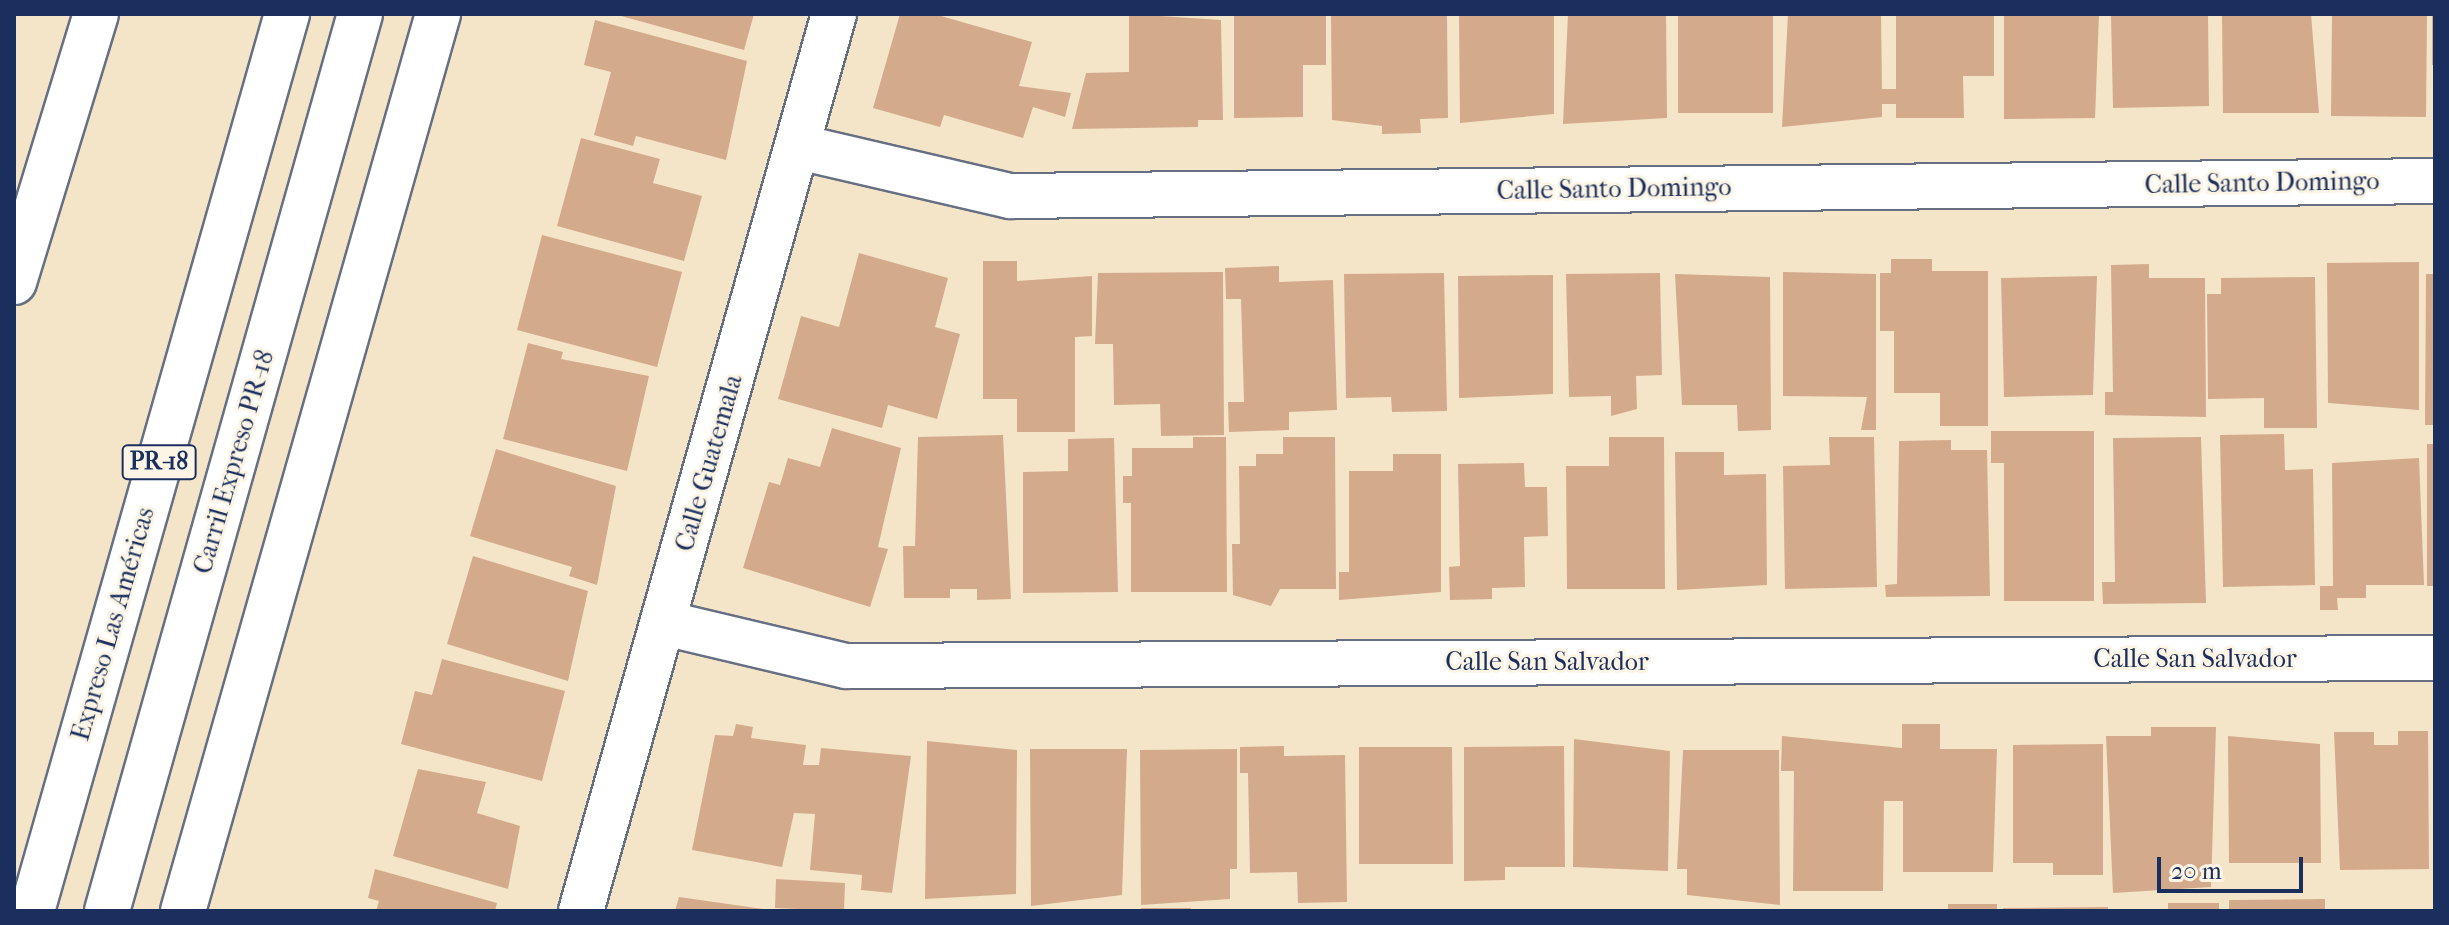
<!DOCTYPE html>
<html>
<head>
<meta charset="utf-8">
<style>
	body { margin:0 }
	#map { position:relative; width:2449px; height:925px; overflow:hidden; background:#f4e5c9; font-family:"IM FELL French Canon",serif }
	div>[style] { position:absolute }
	.building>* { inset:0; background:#d4aa8c }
	.roads { filter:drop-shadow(2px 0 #676f83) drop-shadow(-2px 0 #676f83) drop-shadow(0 2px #676f83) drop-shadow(0 -2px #676f83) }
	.minor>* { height:44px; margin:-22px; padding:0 22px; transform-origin:22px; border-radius:22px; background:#fff }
	.highway>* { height:44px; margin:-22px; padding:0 22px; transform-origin:22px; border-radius:22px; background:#fff }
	span { translate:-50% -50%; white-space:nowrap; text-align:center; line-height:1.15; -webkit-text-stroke:6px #fcf5e5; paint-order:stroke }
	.shield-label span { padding:2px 6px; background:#fcf5e5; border:2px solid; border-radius:6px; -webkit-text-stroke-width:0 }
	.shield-label { font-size:24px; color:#1b2f5e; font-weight:700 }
	.street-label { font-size:26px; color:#1b2f5e }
	.frame { position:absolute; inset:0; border:16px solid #1b2f5e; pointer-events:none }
	.scale { position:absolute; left:2157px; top:857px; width:146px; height:36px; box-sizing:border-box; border:4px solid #1b2f5e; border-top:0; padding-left:10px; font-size:24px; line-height:28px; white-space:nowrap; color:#1b2f5e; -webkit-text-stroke:6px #fcf5e5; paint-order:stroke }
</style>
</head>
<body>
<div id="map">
	<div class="building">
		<i style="clip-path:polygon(614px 14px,754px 14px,744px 50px)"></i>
		<i style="clip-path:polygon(900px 14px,934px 14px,1032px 42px,1019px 86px,1071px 93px,1065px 117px,1033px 107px,1023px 138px,944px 115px,940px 127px,873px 108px)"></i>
		<i style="clip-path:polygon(1129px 14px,1221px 20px,1223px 120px,1198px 120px,1198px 127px,1072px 129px,1086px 73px,1129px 72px)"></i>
		<i style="clip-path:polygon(1234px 14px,1326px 14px,1326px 65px,1303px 65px,1303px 117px,1234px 118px)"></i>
		<i style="clip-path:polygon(1331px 14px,1447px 14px,1448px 118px,1420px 119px,1421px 133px,1382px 134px,1382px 126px,1332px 120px)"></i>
		<i style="clip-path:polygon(1459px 14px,1554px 14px,1554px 114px,1460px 123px)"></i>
		<i style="clip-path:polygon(1568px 14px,1666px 14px,1667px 118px,1563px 124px)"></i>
		<i style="clip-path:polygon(1678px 14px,1773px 14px,1773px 113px,1678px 113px)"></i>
		<i style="clip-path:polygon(1788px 14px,1881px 14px,1882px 89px,1896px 89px,1896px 14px,1987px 14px,1994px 16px,1994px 76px,1963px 76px,1964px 118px,1896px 118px,1896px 104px,1882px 104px,1882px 117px,1782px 127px)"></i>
		<i style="clip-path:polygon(2004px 14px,2099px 14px,2095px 118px,2004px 119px)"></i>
		<i style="clip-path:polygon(2111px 14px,2208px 15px,2209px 106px,2113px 108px)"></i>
		<i style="clip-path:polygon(2222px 14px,2311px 14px,2319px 113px,2223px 113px)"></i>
		<i style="clip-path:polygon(2332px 14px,2427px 14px,2426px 117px,2331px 116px)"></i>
		<i style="clip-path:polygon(2432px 14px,2435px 14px,2435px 65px,2432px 65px)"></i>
		<i style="clip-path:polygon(595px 20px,747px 61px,726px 160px,636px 136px,633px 146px,594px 135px,611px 72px,584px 65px)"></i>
		<i style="clip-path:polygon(581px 138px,660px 159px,653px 183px,702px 196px,684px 261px,557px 226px)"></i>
		<i style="clip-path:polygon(542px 235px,682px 272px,657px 367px,517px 330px)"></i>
		<i style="clip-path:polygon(859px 253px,948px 278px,935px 327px,960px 334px,937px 419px,888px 405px,882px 428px,778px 399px,801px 316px,839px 327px)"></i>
		<i style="clip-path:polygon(1891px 259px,1932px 259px,1932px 271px,1988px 271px,1988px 426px,1940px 426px,1940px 393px,1894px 393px,1894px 331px,1880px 331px,1880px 273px,1891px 273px)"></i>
		<i style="clip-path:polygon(983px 261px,1017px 261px,1017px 281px,1092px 276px,1092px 336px,1075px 337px,1075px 432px,1017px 432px,1017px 399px,983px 399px)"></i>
		<i style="clip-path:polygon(2419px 262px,2419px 410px,2328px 403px,2327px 263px)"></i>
		<i style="clip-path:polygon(2149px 264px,2149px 278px,2205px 278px,2206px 417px,2105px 415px,2105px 392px,2113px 392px,2111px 265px)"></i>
		<i style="clip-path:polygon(1279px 266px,1279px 282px,1333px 280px,1337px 410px,1289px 412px,1289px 430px,1229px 432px,1228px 402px,1244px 402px,1241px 299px,1226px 299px,1225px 268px)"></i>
		<i style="clip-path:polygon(1223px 272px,1224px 435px,1161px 436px,1160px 404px,1114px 405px,1113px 344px,1095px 344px,1098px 273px)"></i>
		<i style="clip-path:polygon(1783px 272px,1876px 274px,1876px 430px,1861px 430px,1867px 397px,1783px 396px)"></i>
		<i style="clip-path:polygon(1444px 273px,1447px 411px,1392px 412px,1391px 397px,1346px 398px,1344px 274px)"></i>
		<i style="clip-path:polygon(1660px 273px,1662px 375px,1636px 376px,1637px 409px,1611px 416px,1611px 396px,1569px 397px,1566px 274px)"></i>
		<i style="clip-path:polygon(1675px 274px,1770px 277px,1771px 430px,1738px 431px,1737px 405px,1682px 405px)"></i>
		<i style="clip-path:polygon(2426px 274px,2435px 274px,2435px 425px,2425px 425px)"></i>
		<i style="clip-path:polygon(1553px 275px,1553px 394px,1459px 398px,1458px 276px)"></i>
		<i style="clip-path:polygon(2097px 276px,2093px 395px,2004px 397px,2001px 278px)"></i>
		<i style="clip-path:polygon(2315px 277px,2317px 428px,2264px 428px,2264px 398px,2208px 399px,2207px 294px,2221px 294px,2221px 278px)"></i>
		<i style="clip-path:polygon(528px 343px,563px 352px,561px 359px,649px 376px,627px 471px,503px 439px)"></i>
		<i style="clip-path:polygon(832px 428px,901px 448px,878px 547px,888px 549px,870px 607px,743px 568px,769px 482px,780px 485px,788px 458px,820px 467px)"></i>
		<i style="clip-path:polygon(1991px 431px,2094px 431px,2094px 601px,2004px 601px,2004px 463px,1991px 463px)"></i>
		<i style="clip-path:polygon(2284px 434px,2285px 470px,2313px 469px,2315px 585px,2223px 587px,2220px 435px)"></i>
		<i style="clip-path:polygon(1003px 435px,1011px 599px,977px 600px,977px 589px,950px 589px,950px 598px,904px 598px,903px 546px,915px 546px,918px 437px)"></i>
		<i style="clip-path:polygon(1193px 437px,1226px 437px,1227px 592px,1131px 592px,1131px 503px,1123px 503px,1123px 476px,1132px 476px,1132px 448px,1193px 448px)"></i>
		<i style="clip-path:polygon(1283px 437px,1335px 437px,1336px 589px,1280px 589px,1271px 606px,1233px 595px,1232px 544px,1240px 544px,1239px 466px,1256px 466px,1256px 454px,1283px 454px)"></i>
		<i style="clip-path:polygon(1609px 437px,1664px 437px,1665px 589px,1567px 589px,1566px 466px,1609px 466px)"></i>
		<i style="clip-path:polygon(1829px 437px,1874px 437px,1877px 587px,1785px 589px,1783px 466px,1830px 465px)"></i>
		<i style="clip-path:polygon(2201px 437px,2206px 603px,2103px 604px,2102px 582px,2115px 582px,2113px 438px)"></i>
		<i style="clip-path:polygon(1114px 438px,1118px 592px,1023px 593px,1023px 472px,1068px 471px,1068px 439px)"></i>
		<i style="clip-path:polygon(1951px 440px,1951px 450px,1987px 450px,1990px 596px,1886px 597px,1885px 585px,1897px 584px,1899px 441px)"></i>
		<i style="clip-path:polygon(2427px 444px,2435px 444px,2435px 586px,2427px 586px)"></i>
		<i style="clip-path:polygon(496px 449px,616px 486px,597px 585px,569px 576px,572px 567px,470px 536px)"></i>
		<i style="clip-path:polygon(1675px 452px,1724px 452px,1724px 475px,1766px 474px,1767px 585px,1677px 590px)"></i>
		<i style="clip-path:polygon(1393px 454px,1441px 454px,1441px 592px,1339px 600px,1339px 572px,1349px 572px,1349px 471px,1393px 471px)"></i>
		<i style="clip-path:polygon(2419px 458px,2424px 585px,2366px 585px,2366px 598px,2337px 598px,2338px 610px,2320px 610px,2320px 586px,2333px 586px,2332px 463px)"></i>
		<i style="clip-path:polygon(1524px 463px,1525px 487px,1547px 487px,1548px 536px,1524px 537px,1525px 587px,1492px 588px,1492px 599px,1450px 600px,1449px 567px,1460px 566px,1458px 464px)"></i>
		<i style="clip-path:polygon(473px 556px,588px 591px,568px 681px,447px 644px)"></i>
		<i style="clip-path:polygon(442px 659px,565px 691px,542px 781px,401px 744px,415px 691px,432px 695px)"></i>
		<i style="clip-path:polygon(736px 724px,753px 727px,751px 738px,806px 745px,803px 765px,819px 765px,821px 748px,911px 756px,892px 893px,861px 890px,862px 875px,810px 870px,815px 814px,794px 813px,782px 867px,692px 850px,715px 735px,733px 736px)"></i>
		<i style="clip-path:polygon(1902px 724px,1940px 724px,1940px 749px,1997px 749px,1993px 872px,1903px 872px,1903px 801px,1884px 801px,1883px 891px,1793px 891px,1794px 771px,1781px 771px,1782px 736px,1902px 748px)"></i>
		<i style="clip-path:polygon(2151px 727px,2216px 727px,2211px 887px,2113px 893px,2106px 736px,2151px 736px)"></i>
		<i style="clip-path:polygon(2398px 731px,2428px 731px,2429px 869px,2340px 870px,2334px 732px,2374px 732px,2374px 745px,2398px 745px)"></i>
		<i style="clip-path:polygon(2228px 736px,2320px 744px,2321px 863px,2229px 863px)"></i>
		<i style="clip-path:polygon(1574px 739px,1670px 751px,1668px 871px,1573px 867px)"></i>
		<i style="clip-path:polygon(927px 741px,1017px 750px,1016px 894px,925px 899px)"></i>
		<i style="clip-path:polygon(2103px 744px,2103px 875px,2053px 875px,2053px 863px,2013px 863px,2013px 745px)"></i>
		<i style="clip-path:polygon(1284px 746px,1284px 756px,1345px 755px,1347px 902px,1298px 903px,1297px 872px,1250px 873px,1248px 773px,1240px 773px,1240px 747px)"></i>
		<i style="clip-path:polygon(1564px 746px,1565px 867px,1505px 867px,1505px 880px,1464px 881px,1464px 747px)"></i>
		<i style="clip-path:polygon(1359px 747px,1452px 747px,1453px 864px,1359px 864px)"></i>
		<i style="clip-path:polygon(1030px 749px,1127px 749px,1122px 895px,1031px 906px)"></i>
		<i style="clip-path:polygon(1237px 749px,1237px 869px,1230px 869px,1230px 899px,1141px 905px,1140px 750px)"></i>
		<i style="clip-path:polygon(1683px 750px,1779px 750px,1780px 905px,1687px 895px,1687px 869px,1677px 869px)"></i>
		<i style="clip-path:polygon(418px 769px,486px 782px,477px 813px,520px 826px,508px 889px,393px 856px)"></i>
		<i style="clip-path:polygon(375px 869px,497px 903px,495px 911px,376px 911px,379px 901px,368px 898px)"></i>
		<i style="clip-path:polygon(776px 879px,845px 883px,844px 911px,775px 908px)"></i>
		<i style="clip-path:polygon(679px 897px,763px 909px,763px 911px,675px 911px)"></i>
		<i style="clip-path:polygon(2325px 899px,2325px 911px,2229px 911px,2229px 900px)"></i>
		<i style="clip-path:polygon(2168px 903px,2219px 903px,2219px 911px,2168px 911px)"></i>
		<i style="clip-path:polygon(1948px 904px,1997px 904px,1997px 911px,1948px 911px)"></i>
		<i style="clip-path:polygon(2108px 907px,2108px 911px,2003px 911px,2003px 908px)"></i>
		<i style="clip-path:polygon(1141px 908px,1191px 908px,1191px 911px,1141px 911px)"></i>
	</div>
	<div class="roads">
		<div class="minor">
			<i style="left:799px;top:147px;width:217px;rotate:13.1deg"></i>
			<i style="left:1010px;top:196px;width:1425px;rotate:-0.6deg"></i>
			<i style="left:14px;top:282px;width:280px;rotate:-73deg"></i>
			<i style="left:664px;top:623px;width:187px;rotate:13.3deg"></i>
			<i style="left:846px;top:666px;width:1589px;rotate:-0.29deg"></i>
			<i style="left:581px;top:911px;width:932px;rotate:-74.25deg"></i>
		</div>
		<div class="highway">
			<i style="left:32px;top:911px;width:933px;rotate:-74.13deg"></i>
			<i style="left:107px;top:911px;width:932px;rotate:-74.25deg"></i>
			<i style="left:183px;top:911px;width:933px;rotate:-74.13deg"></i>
		</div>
	</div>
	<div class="shield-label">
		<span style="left:159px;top:462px">PR-18</span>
	</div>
	<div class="street-label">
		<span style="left:2262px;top:183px;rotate:-1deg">Calle Santo Domingo</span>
		<span style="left:1614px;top:189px;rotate:-1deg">Calle Santo Domingo</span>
		<span style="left:234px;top:462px;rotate:-74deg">Carril Expreso PR-18</span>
		<span style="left:709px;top:463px;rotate:-74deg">Calle Guatemala</span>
		<span style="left:113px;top:624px;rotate:-74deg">Expreso Las Américas</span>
		<span style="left:2195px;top:659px">Calle San Salvador</span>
		<span style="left:1547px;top:662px">Calle San Salvador</span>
	</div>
	<div class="frame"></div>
	<div class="scale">20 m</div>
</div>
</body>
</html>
